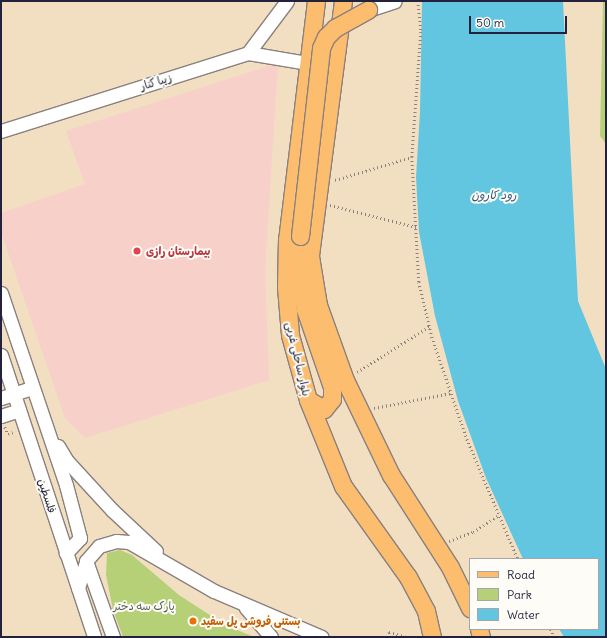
<!DOCTYPE html>
<html>
<head>
<meta charset="utf-8">
<style>
	body { margin:0 }
	#map { position:relative; width:607px; height:638px; overflow:hidden; background:#f2dfc1; font-family:Delius,"Playpen Sans Arabic",sans-serif }
	div>[style] { position:absolute }
	.built>* { inset:0; background:#f7d0c9 }
	.green>* { inset:0; background:#b5d076 }
	.water>* { inset:0; background:#63c6e1 }
	.path>* { height:2.5px; margin-top:-1.25px; transform-origin:0; background:repeating-linear-gradient(90deg,#8a807e 0 1px,transparent 0 4px) }
	.roads { filter:drop-shadow(1px 0 #8a807e) drop-shadow(-1px 0 #8a807e) drop-shadow(0 1px #8a807e) drop-shadow(0 -1px #8a807e) }
	.minor>* { height:13px; margin:-6.5px; padding:0 6.5px; transform-origin:6.5px; border-radius:6.5px; background:#fff }
	.major>* { height:17px; margin:-8.5px; padding:0 8.5px; transform-origin:8.5px; border-radius:8.5px; background:#fcbd6f }
	.bridges { filter:drop-shadow(1px 0 #8a807e) drop-shadow(-1px 0 #8a807e) drop-shadow(0 1px #8a807e) drop-shadow(0 -1px #8a807e) }
	.major-bridge>* { height:17px; margin:-8.5px; padding:0 8.5px; transform-origin:8.5px; border-radius:8.5px; background:#fcbd6f }
	.dots>* { width:11px; height:11px; translate:-50% -50%; box-sizing:border-box; border:2px solid #fdfcf7; border-radius:50% }
	span { translate:-50% -50%; white-space:nowrap; text-align:center; line-height:1.15; -webkit-text-stroke:4px #fdfcf7; paint-order:stroke }
	.street-label { font-size:11px; color:#22223b }
	.health-label { font-size:11px; color:#be3a42; font-weight:700 }
	.left { translate:0 -50%; text-align:left }
	.park-label { font-size:11px; color:#555f50 }
	.food-label { font-size:11px; color:#c56008; font-weight:700 }
	.water-label { font-size:12px; color:#395b75; font-style:italic }
	.frame { position:absolute; inset:0; border:2px solid #22223b; pointer-events:none }
	.legend { position:absolute; left:469px; top:558px; width:130px; height:72px; box-sizing:border-box; background:#fdfcf7; border:1px solid #a5a5ac; margin:0; padding:5px 7px; list-style:none; font-size:12px; color:#22223b }
	.legend li { display:flex; align-items:center; gap:8px; height:20px }
	.legend b { width:20px; border:1px solid #a5a5ac }
	.scale { position:absolute; left:469px; top:16px; width:98px; height:18px; box-sizing:border-box; border:2px solid #22223b; border-top:0; padding-left:5px; font-size:12px; line-height:14px; white-space:nowrap; color:#22223b; -webkit-text-stroke:3px #fdfcf7; paint-order:stroke }
</style>
</head>
<body>
<div id="map">
	<div class="built">
		<i style="clip-path:polygon(278px 63px,265px 271px,269px 380px,85px 438px,65px 418px,1px 232px,1px 213px,85px 184px,66px 131px)"></i>
	</div>
	<div class="green">
		<i style="clip-path:polygon(603px 1px,606px 1px,606px 144px,600px 136px)"></i>
		<i style="clip-path:polygon(120px 550px,132px 555px,179px 595px,225px 625px,254px 637px,123px 637px,113px 610px,106px 575px,107px 553px)"></i>
	</div>
	<div class="water">
		<i style="clip-path:polygon(422px 1px,563px 1px,578px 301px,606px 369px,606px 637px,564px 637px,559px 629px,598px 629px,598px 559px,523px 559px,486px 478px,458px 401px,435px 316px,419px 232px,416px 177px,420px 112px)"></i>
	</div>
	<div class="path">
		<i style="left:418px;top:1px;width:31px;rotate:84deg"></i>
		<i style="left:421px;top:32px;width:125px;rotate:94.1deg"></i>
		<i style="left:412px;top:157px;width:125px;rotate:86.8deg"></i>
		<i style="left:419px;top:282px;width:57px;rotate:76.7deg"></i>
		<i style="left:432px;top:337px;width:108px;rotate:71.1deg"></i>
		<i style="left:467px;top:439px;width:130px;rotate:67deg"></i>
		<i style="left:335px;top:180px;width:80px;rotate:-16.6deg"></i>
		<i style="left:330px;top:205px;width:89px;rotate:14.3deg"></i>
		<i style="left:357px;top:372px;width:86px;rotate:-32.2deg"></i>
		<i style="left:374px;top:408px;width:79px;rotate:-10.9deg"></i>
		<i style="left:5px;top:427px;width:8px;rotate:67deg"></i>
		<i style="left:8px;top:434px;width:5px;rotate:-22deg"></i>
		<i style="left:449px;top:541px;width:26px;rotate:-21deg"></i>
		<i style="left:473px;top:532px;width:31px;rotate:-33deg"></i>
		<i style="left:551px;top:629px;width:9px;rotate:69deg"></i>
		<i style="left:387px;top:637px;width:5px;rotate:-68deg"></i>
		<i style="left:389px;top:632px;width:18px;rotate:16deg"></i>
	</div>
	<div class="roads">
		<div class="minor">
			<i style="left:368px;top:10px;width:28px;rotate:-18deg"></i>
			<i style="left:248px;top:53px;width:61px;rotate:9.5deg"></i>
			<i style="left:1px;top:131px;width:259px;rotate:-17.5deg"></i>
			<i style="left:248px;top:53px;width:65px;rotate:-53.1deg"></i>
			<i style="left:1px;top:293px;width:203px;rotate:71.3deg"></i>
			<i style="left:66px;top:485px;width:55px;rotate:75.2deg"></i>
			<i style="left:80px;top:538px;width:21px;rotate:133deg"></i>
			<i style="left:1px;top:355px;width:297px;rotate:71.7deg"></i>
			<i style="left:1px;top:398px;width:33px;rotate:-18deg"></i>
			<i style="left:1px;top:416px;width:19px;rotate:-18deg"></i>
			<i style="left:58px;top:446px;width:17px;rotate:59deg"></i>
			<i style="left:67px;top:461px;width:67px;rotate:47.4deg"></i>
			<i style="left:112px;top:510px;width:60px;rotate:43deg"></i>
			<i style="left:86px;top:561px;width:81px;rotate:70.4deg"></i>
			<i style="left:78px;top:588px;width:28px;rotate:-73deg"></i>
			<i style="left:86px;top:561px;width:20px;rotate:-49deg"></i>
			<i style="left:99px;top:546px;width:18px;rotate:-16deg"></i>
			<i style="left:116px;top:541px;width:13px;rotate:4deg"></i>
			<i style="left:129px;top:542px;width:98px;rotate:30deg"></i>
			<i style="left:214px;top:591px;width:117px;rotate:23.1deg"></i>
			<i style="left:246px;top:608px;width:38px;rotate:49deg"></i>
		</div>
		<div class="major">
			<i style="left:316px;top:1px;width:240px;rotate:96.9deg"></i>
			<i style="left:287px;top:239px;width:48px;rotate:91.2deg"></i>
			<i style="left:286px;top:287px;width:48px;rotate:85.2deg"></i>
			<i style="left:290px;top:335px;width:67px;rotate:74.5deg"></i>
			<i style="left:308px;top:400px;width:93px;rotate:67.9deg"></i>
			<i style="left:343px;top:486px;width:112px;rotate:54.5deg"></i>
			<i style="left:408px;top:577px;width:38px;rotate:62deg"></i>
			<i style="left:426px;top:611px;width:27px;rotate:77deg"></i>
			<i style="left:343px;top:1px;width:257px;rotate:97.4deg"></i>
			<i style="left:310px;top:256px;width:50px;rotate:80.7deg"></i>
			<i style="left:318px;top:305px;width:80px;rotate:70.2deg"></i>
			<i style="left:345px;top:380px;width:106px;rotate:64.2deg"></i>
			<i style="left:391px;top:475px;width:109px;rotate:57.3deg"></i>
			<i style="left:450px;top:567px;width:46px;rotate:64deg"></i>
			<i style="left:300px;top:242px;width:30px;rotate:92deg"></i>
			<i style="left:299px;top:272px;width:37px;rotate:81deg"></i>
			<i style="left:305px;top:309px;width:83px;rotate:70.9deg"></i>
			<i style="left:332px;top:387px;width:12px;rotate:90deg"></i>
			<i style="left:332px;top:399px;width:13px;rotate:129deg"></i>
			<i style="left:324px;top:409px;width:18px;rotate:-151deg"></i>
			<i style="left:479px;top:629px;width:8px;rotate:76deg"></i>
		</div>
	</div>
	<div class="bridges">
		<div class="major-bridge">
			<i style="left:300px;top:236px;width:189px;rotate:-83.6deg"></i>
			<i style="left:321px;top:48px;width:12px;rotate:-66deg"></i>
			<i style="left:326px;top:37px;width:13px;rotate:-45deg"></i>
			<i style="left:335px;top:28px;width:38px;rotate:-29deg"></i>
		</div>
	</div>
	<div class="dots">
		<i style="left:137px;top:251px;background:#e0444e"></i>
		<i style="left:193px;top:621px;background:#e8710a"></i>
	</div>
	<div class="street-label">
		<span style="left:156px;top:82px;rotate:-17deg">زیبا کنار</span>
		<span style="left:298px;top:359px;rotate:77deg">بلوار ساحلی غربی</span>
		<span style="left:47px;top:496px;rotate:72deg">فلسطین</span>
	</div>
	<div class="health-label">
		<span class="left" style="left:146px;top:251px">بیمارستان رازی</span>
	</div>
	<div class="park-label">
		<span style="left:144px;top:606px">پارک سه دختر</span>
	</div>
	<div class="food-label">
		<span class="left" style="left:201px;top:621px">بستنی فروشی پل سفید</span>
	</div>
	<div class="water-label">
		<span style="left:494px;top:195px">رود کارون</span>
	</div>
	<div class="frame"></div>
	<ul class="legend">
	<li><b style="height:5px;background:#fcbd6f"></b>Road</li>
	<li><b style="height:11px;background:#b5d076"></b>Park</li>
	<li><b style="height:11px;background:#63c6e1"></b>Water</li>
	</ul>
	<div class="scale">50 m</div>
</div>
</body>
</html>
